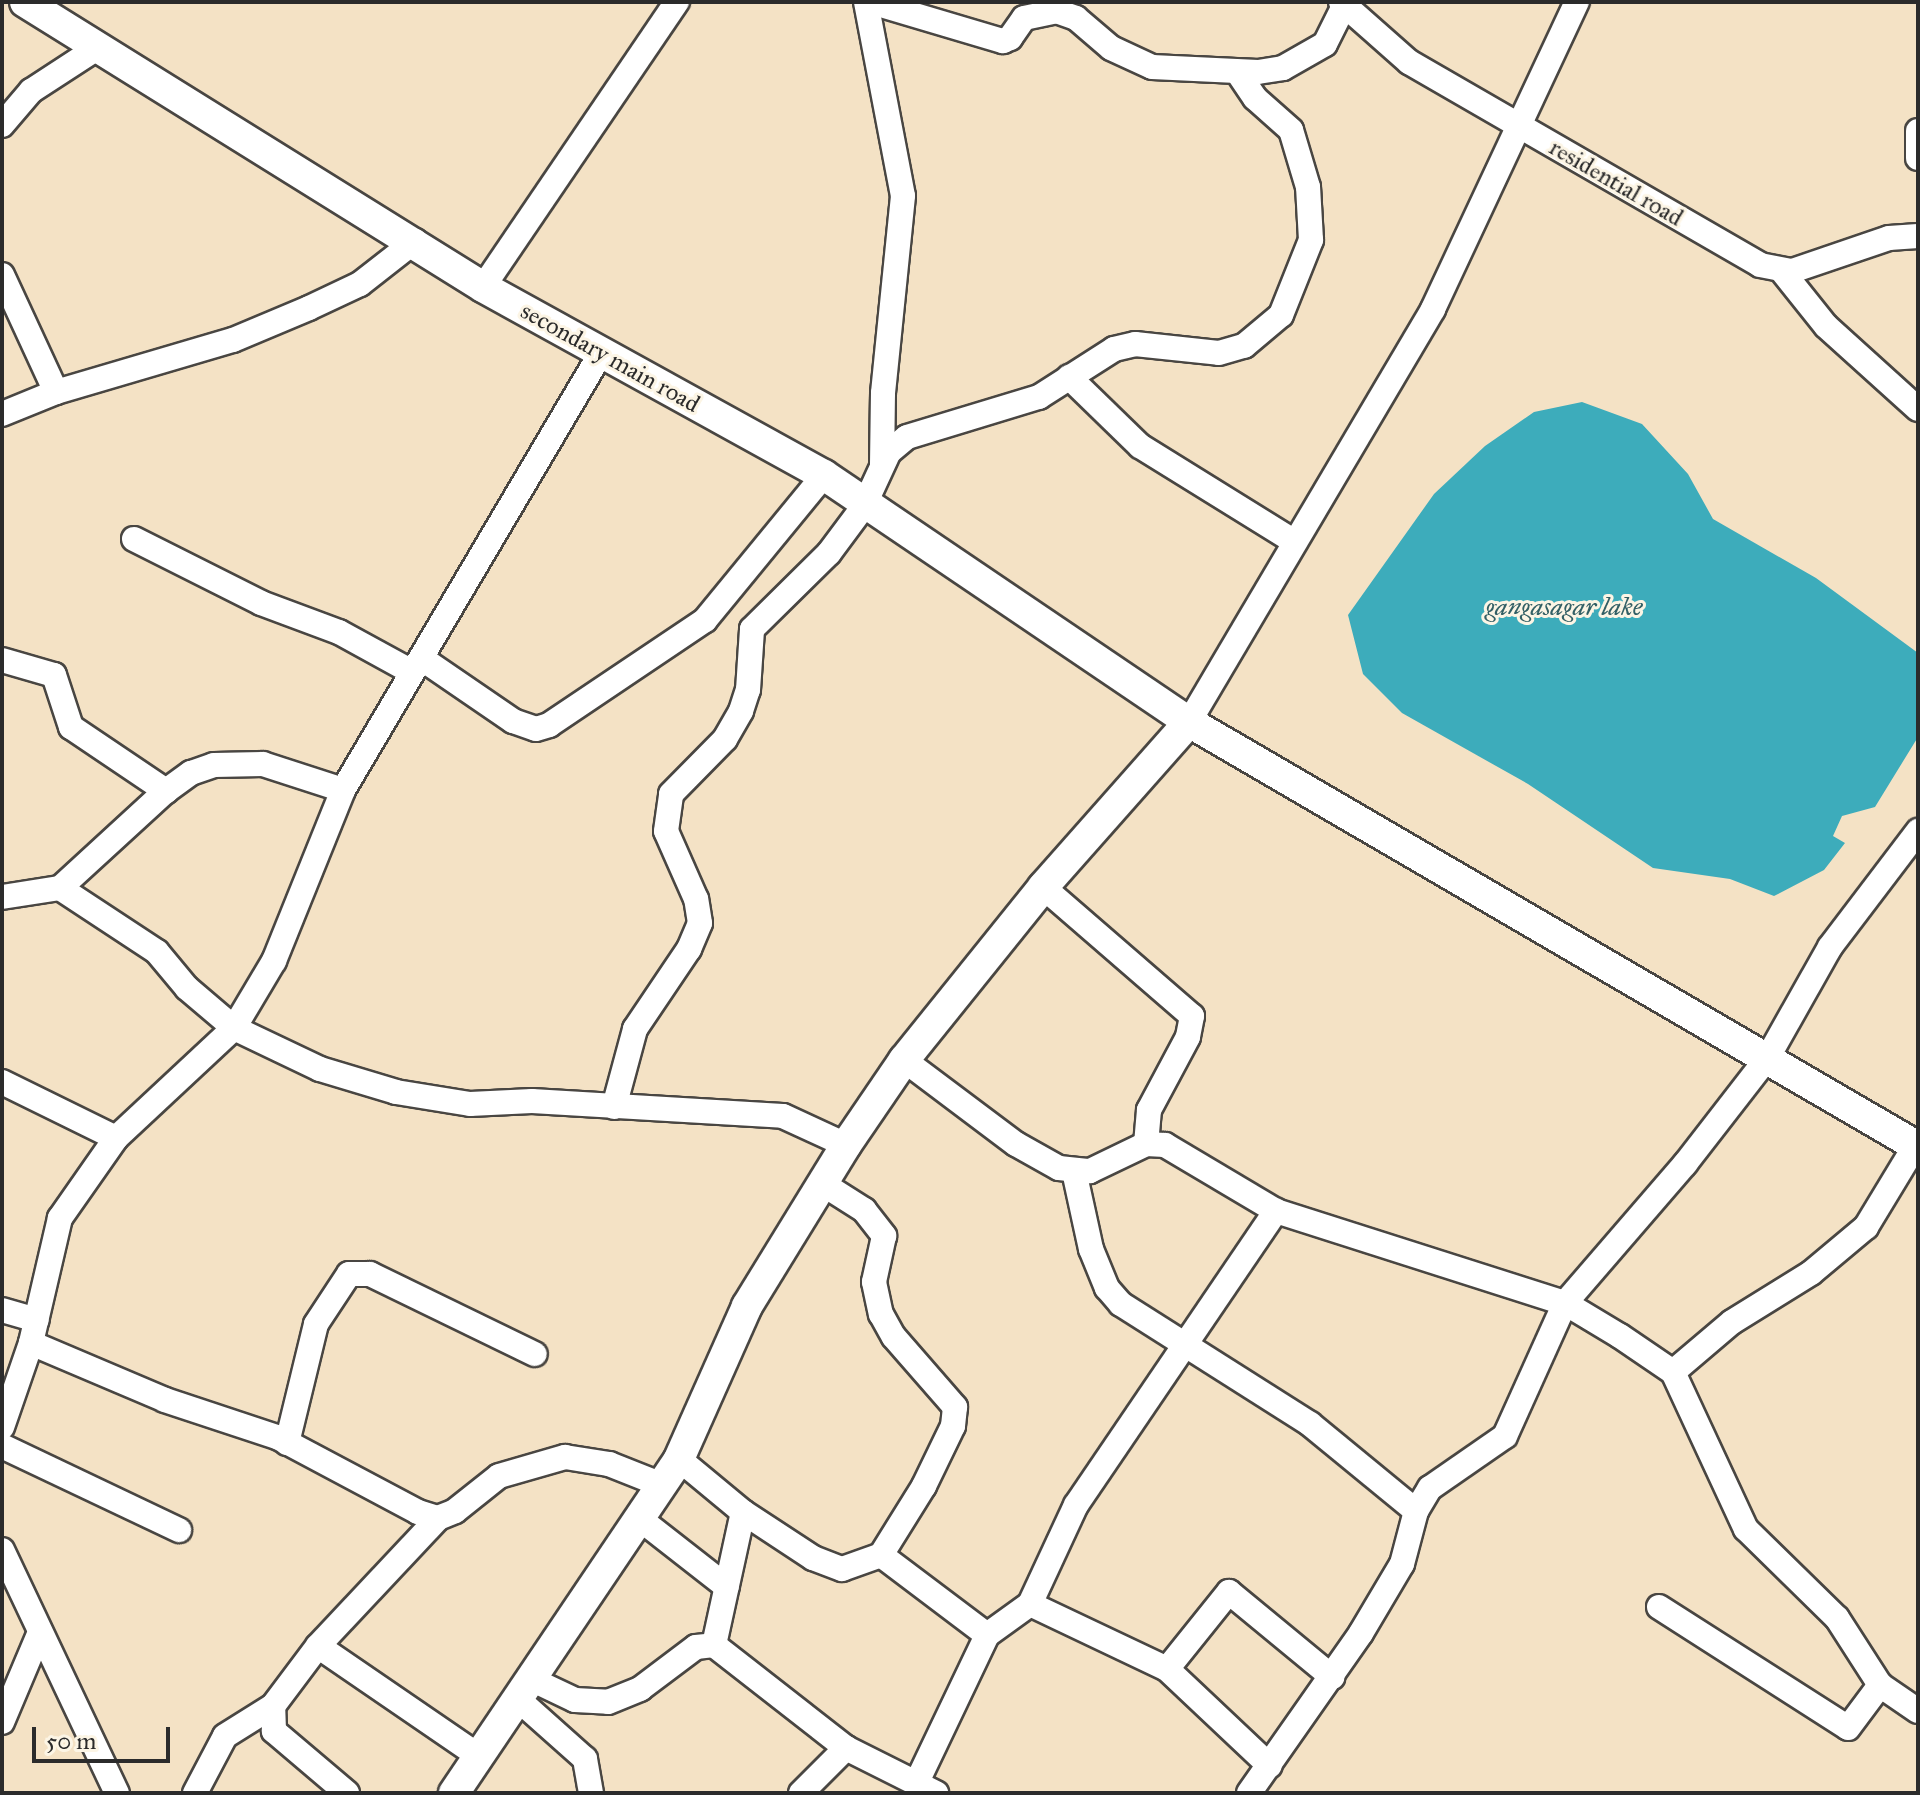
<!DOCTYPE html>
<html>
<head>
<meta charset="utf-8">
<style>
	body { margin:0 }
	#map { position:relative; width:1920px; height:1795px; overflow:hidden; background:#f4e2c5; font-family:"IM FELL Great Primer",serif }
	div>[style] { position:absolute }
	.water>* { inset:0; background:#3dacbb }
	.roads { filter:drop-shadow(2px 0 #494642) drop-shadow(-2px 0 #494642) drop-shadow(0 2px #494642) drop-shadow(0 -2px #494642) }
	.minor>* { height:24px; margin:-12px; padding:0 12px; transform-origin:12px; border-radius:12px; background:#fff }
	.major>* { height:30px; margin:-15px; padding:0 15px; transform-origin:15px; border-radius:15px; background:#fff }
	span { translate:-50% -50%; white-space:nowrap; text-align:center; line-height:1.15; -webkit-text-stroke:6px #fcf5e5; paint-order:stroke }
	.street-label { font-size:24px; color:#2b2b2b }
	.water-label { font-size:26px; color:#325f65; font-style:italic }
	.frame { position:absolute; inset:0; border:4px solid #2b2b2b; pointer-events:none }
	.scale { position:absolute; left:32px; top:1727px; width:138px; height:36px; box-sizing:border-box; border:4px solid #2b2b2b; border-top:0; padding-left:10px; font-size:24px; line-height:28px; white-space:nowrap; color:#2b2b2b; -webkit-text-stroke:6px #fcf5e5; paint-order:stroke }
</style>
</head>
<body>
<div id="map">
	<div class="water">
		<i style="clip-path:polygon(1582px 402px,1642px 424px,1688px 474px,1713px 519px,1816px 578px,1918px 653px,1918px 737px,1875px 807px,1842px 816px,1833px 836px,1845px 843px,1824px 870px,1774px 896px,1730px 879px,1653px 868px,1528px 784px,1402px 713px,1363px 674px,1348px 615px,1434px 494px,1485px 446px,1534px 412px)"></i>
	</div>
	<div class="roads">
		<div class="minor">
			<i style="left:866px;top:2px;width:197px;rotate:79.2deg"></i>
			<i style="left:903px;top:196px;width:198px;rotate:95.8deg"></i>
			<i style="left:883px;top:393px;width:72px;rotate:90.8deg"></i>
			<i style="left:871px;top:2px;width:138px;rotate:16.5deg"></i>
			<i style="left:1003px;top:41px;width:8px;rotate:-23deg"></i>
			<i style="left:1010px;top:38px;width:24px;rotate:-55deg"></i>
			<i style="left:1024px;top:18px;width:33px;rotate:-12deg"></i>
			<i style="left:1056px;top:11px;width:21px;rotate:19deg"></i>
			<i style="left:1076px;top:18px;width:46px;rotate:40.6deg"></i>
			<i style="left:1111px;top:48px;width:45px;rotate:24.9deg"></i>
			<i style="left:1152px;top:67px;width:106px;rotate:2.7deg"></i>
			<i style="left:1258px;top:72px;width:25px;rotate:-9deg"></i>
			<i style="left:1283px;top:68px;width:48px;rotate:-29.7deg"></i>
			<i style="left:1325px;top:44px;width:47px;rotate:-63.4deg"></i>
			<i style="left:1341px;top:2px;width:91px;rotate:41.4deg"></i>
			<i style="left:1409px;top:62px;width:405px;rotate:30deg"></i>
			<i style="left:1760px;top:265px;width:33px;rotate:11deg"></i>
			<i style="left:1792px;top:271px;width:102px;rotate:-18.8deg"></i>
			<i style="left:1889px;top:238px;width:29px;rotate:-4deg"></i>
			<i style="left:2px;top:125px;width:45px;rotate:-49.5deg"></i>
			<i style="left:31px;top:91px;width:79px;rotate:-33.1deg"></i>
			<i style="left:1918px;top:131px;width:27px;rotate:90deg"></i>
			<i style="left:1782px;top:271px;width:70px;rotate:51.3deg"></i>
			<i style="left:1826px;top:326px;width:124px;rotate:42.1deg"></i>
			<i style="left:2px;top:275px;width:129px;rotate:65.2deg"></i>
			<i style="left:483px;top:287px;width:345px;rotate:-55.8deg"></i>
			<i style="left:1069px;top:377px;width:99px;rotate:44.2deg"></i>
			<i style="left:1140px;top:446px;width:182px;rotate:31.8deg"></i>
			<i style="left:2px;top:414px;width:58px;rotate:-22.2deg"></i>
			<i style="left:56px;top:392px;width:184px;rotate:-16.4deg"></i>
			<i style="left:233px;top:340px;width:82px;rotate:-22.8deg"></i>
			<i style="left:309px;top:308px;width:56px;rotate:-25.2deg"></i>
			<i style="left:360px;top:284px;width:70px;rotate:-38deg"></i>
			<i style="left:134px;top:539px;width:142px;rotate:26.7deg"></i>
			<i style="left:261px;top:603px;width:83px;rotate:20.4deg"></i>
			<i style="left:339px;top:632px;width:83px;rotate:28.7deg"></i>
			<i style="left:421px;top:658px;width:112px;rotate:34.4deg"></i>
			<i style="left:513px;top:721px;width:24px;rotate:19deg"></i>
			<i style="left:536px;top:729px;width:14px;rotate:-17deg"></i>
			<i style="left:549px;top:725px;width:188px;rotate:-33.9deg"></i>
			<i style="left:705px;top:620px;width:188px;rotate:-50.6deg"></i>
			<i style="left:2px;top:660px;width:54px;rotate:16.1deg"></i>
			<i style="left:54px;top:675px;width:55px;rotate:71.9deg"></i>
			<i style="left:71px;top:727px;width:115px;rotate:34deg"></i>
			<i style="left:1189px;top:722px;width:480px;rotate:-59.4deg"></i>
			<i style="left:1433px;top:309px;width:339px;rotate:-64.9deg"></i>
			<i style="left:1043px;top:887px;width:197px;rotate:40.9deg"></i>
			<i style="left:1192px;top:1016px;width:21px;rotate:101deg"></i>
			<i style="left:1188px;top:1037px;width:83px;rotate:118.1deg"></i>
			<i style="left:1149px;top:1110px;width:34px;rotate:95deg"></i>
			<i style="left:60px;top:888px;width:116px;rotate:33.4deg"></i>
			<i style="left:157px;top:952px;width:47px;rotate:50.2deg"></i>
			<i style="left:187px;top:988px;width:62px;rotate:40.4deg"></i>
			<i style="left:234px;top:1028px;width:95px;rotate:25.5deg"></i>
			<i style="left:320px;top:1069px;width:79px;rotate:16.8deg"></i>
			<i style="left:396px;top:1092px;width:75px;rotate:9.2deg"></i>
			<i style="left:470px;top:1104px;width:62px;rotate:-2.8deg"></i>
			<i style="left:532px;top:1101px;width:251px;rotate:3.4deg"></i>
			<i style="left:783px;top:1116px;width:69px;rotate:24.7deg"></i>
			<i style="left:2px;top:897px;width:59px;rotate:-8.8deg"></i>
			<i style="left:60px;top:888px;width:144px;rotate:-42.5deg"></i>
			<i style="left:166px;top:791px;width:31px;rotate:-36deg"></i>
			<i style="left:191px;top:773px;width:24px;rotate:-19deg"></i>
			<i style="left:214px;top:765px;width:49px;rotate:-1.2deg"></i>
			<i style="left:263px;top:764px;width:84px;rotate:18deg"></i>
			<i style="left:904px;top:1060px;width:140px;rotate:36.9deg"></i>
			<i style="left:1016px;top:1144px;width:49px;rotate:29.2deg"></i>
			<i style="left:1059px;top:1168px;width:31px;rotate:6deg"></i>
			<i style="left:1090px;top:1171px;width:62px;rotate:-25.7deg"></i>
			<i style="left:1146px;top:1144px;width:19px;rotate:3deg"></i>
			<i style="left:1165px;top:1145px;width:129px;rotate:30.7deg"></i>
			<i style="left:1276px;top:1211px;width:303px;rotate:17.7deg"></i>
			<i style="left:1565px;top:1303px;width:64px;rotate:31deg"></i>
			<i style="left:1620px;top:1336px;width:64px;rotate:34.2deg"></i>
			<i style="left:1673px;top:1372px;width:173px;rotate:65.1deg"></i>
			<i style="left:1746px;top:1529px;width:127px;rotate:44.4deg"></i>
			<i style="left:1837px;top:1618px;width:80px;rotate:57.3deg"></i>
			<i style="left:1880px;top:1685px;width:46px;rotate:34.4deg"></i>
			<i style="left:2px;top:1082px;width:127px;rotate:26.2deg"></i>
			<i style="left:116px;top:1138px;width:98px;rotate:125deg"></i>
			<i style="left:60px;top:1218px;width:128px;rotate:103.1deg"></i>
			<i style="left:31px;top:1343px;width:89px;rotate:109deg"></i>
			<i style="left:614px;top:1107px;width:81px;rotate:-74.9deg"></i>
			<i style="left:635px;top:1029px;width:97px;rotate:-56deg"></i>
			<i style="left:689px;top:949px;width:28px;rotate:-67deg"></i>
			<i style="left:700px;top:923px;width:24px;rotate:-99deg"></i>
			<i style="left:696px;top:899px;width:74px;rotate:-113.8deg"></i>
			<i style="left:666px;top:831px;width:37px;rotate:-82deg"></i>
			<i style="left:671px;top:794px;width:77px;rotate:-45.5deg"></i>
			<i style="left:725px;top:739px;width:32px;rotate:-60deg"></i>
			<i style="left:741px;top:711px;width:22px;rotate:-72deg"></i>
			<i style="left:748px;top:690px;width:61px;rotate:-86.2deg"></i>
			<i style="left:752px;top:629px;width:108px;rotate:-44.6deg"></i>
			<i style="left:829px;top:553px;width:59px;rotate:-53.3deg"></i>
			<i style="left:864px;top:506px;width:60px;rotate:-65.2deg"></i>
			<i style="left:889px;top:452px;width:23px;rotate:-40deg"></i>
			<i style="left:907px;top:437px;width:138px;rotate:-16.9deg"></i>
			<i style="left:1039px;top:397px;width:89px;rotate:-32.6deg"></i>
			<i style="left:1114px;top:349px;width:22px;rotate:-13deg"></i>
			<i style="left:1135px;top:344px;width:84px;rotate:6.1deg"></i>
			<i style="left:1219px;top:353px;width:26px;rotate:-16deg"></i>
			<i style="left:1244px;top:346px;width:48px;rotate:-40deg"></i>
			<i style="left:1281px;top:315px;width:81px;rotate:-68.2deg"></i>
			<i style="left:1311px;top:240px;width:53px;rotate:-93.2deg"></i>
			<i style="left:1308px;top:187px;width:59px;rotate:-106.6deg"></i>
			<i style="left:1291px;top:130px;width:48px;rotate:-138.4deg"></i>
			<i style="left:1255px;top:98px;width:32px;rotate:-124deg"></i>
			<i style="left:116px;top:1138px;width:161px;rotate:-43deg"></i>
			<i style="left:234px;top:1028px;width:78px;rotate:-59.2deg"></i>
			<i style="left:274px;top:961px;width:184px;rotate:-68deg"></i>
			<i style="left:343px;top:790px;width:507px;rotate:-59.44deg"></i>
			<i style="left:1074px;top:1171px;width:80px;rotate:77.7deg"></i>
			<i style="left:1091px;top:1249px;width:42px;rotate:67.7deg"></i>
			<i style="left:1107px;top:1288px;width:21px;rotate:49deg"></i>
			<i style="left:1121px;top:1304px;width:224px;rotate:32.4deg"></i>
			<i style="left:1310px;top:1424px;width:137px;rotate:39.4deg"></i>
			<i style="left:823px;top:1184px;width:49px;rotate:32.4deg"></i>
			<i style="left:864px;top:1210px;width:33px;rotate:52deg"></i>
			<i style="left:884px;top:1236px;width:47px;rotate:102.3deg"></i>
			<i style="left:874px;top:1282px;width:33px;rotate:78deg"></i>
			<i style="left:881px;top:1314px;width:26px;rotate:61deg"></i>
			<i style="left:894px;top:1337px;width:93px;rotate:48.9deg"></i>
			<i style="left:955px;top:1407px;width:19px;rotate:96deg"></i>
			<i style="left:953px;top:1426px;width:67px;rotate:115.8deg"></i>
			<i style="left:924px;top:1486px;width:81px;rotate:121.9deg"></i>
			<i style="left:881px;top:1555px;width:133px;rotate:37deg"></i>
			<i style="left:2px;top:1310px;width:36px;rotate:16deg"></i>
			<i style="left:31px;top:1343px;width:146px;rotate:23deg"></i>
			<i style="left:165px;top:1400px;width:118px;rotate:18.3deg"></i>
			<i style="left:277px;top:1437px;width:160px;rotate:28deg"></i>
			<i style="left:418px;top:1512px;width:21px;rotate:17deg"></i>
			<i style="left:438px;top:1518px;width:18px;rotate:-22deg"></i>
			<i style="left:455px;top:1511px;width:56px;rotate:-38.5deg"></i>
			<i style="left:499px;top:1476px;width:69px;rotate:-16.1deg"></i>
			<i style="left:565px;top:1457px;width:45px;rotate:9deg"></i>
			<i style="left:609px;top:1464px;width:57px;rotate:21.6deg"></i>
			<i style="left:1673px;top:1372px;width:77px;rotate:-40.3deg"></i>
			<i style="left:1732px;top:1322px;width:93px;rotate:-31.8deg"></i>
			<i style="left:1811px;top:1273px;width:72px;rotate:-39.9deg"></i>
			<i style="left:1866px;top:1227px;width:95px;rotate:-58.8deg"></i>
			<i style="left:287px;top:1443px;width:122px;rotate:-76.3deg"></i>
			<i style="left:316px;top:1324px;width:60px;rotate:-56.6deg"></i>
			<i style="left:349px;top:1274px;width:21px"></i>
			<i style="left:370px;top:1274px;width:183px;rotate:25.9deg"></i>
			<i style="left:2px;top:1446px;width:196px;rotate:25.4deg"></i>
			<i style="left:679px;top:1459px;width:83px;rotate:39.6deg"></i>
			<i style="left:743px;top:1512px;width:84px;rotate:33.3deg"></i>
			<i style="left:813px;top:1558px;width:31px;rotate:21deg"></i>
			<i style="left:842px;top:1569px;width:41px;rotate:-19.7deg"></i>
			<i style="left:640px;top:1519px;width:110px;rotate:38deg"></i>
			<i style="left:2px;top:1550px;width:269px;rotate:64.7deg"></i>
			<i style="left:1030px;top:1604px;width:109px;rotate:-65.1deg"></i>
			<i style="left:1076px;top:1505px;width:356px;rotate:-55.8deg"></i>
			<i style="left:1659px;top:1607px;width:224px;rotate:32.6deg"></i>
			<i style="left:1848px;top:1728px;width:54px;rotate:-53.3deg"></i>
			<i style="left:714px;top:1645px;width:136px;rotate:-77.7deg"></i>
			<i style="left:318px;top:1646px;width:196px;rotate:34.4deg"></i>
			<i style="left:1167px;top:1669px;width:99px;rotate:-51.2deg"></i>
			<i style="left:1229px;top:1592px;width:134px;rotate:39.5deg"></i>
			<i style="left:535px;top:1681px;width:44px;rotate:25.4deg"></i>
			<i style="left:575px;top:1700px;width:33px;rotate:3deg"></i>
			<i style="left:608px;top:1702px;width:35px;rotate:-22deg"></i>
			<i style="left:640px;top:1689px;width:70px;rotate:-36.9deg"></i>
			<i style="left:696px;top:1647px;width:18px;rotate:-6deg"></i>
			<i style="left:714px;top:1645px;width:167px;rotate:38deg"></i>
			<i style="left:846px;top:1748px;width:101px;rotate:26.6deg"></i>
			<i style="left:520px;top:1701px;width:87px;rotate:41.7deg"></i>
			<i style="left:585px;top:1759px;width:35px;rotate:80deg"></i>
			<i style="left:2px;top:1722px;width:98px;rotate:-67.1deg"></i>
			<i style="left:916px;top:1784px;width:165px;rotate:-64.5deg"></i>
			<i style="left:987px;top:1635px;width:53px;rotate:-35.8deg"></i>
			<i style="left:1030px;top:1604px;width:152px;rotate:25.4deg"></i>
			<i style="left:1167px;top:1669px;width:141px;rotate:43.3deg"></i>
			<i style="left:195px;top:1793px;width:64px;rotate:-62.2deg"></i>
			<i style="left:225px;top:1736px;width:57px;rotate:-32deg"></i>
			<i style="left:347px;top:1793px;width:96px;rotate:-139.7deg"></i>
			<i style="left:274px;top:1731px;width:25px;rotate:-92deg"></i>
			<i style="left:273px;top:1706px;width:75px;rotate:-53.1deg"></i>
			<i style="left:318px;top:1646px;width:175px;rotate:-46.8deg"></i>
			<i style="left:801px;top:1793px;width:64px;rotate:-45deg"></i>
			<i style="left:1249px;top:1793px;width:195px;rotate:-55deg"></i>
			<i style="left:1361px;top:1633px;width:80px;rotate:-59.3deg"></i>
			<i style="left:1402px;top:1564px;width:55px;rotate:-75.2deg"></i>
			<i style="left:1416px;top:1511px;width:27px;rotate:-59deg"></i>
			<i style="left:1430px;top:1488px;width:91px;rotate:-34.7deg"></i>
			<i style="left:1505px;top:1436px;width:146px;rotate:-65.7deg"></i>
			<i style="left:1565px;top:1303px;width:184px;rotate:-49.2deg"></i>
			<i style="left:1685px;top:1164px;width:135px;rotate:-52.2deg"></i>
			<i style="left:1768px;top:1057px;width:126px;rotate:-60.6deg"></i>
			<i style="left:1830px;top:947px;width:146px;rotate:-52.8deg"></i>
		</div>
		<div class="major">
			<i style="left:25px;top:2px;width:539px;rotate:31.89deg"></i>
			<i style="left:483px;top:287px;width:389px;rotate:28.9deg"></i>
			<i style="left:824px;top:475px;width:441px;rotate:34.1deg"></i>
			<i style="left:1189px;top:722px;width:844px;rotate:30.24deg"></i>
			<i style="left:454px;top:1793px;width:403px;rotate:-56deg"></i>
			<i style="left:679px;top:1459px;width:167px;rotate:-66deg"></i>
			<i style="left:747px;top:1306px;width:189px;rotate:-58.4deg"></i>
			<i style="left:846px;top:1145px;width:103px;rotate:-55.7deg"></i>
			<i style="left:904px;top:1060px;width:222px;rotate:-51.2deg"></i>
			<i style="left:1043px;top:887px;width:220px;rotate:-48.5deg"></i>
		</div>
	</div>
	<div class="street-label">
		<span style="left:1616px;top:183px;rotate:30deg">residential road</span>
		<span style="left:610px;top:358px;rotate:29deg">secondary main road</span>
	</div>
	<div class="water-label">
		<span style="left:1564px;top:607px">gangasagar lake</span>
	</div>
	<div class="frame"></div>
	<div class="scale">50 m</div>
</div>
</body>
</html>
